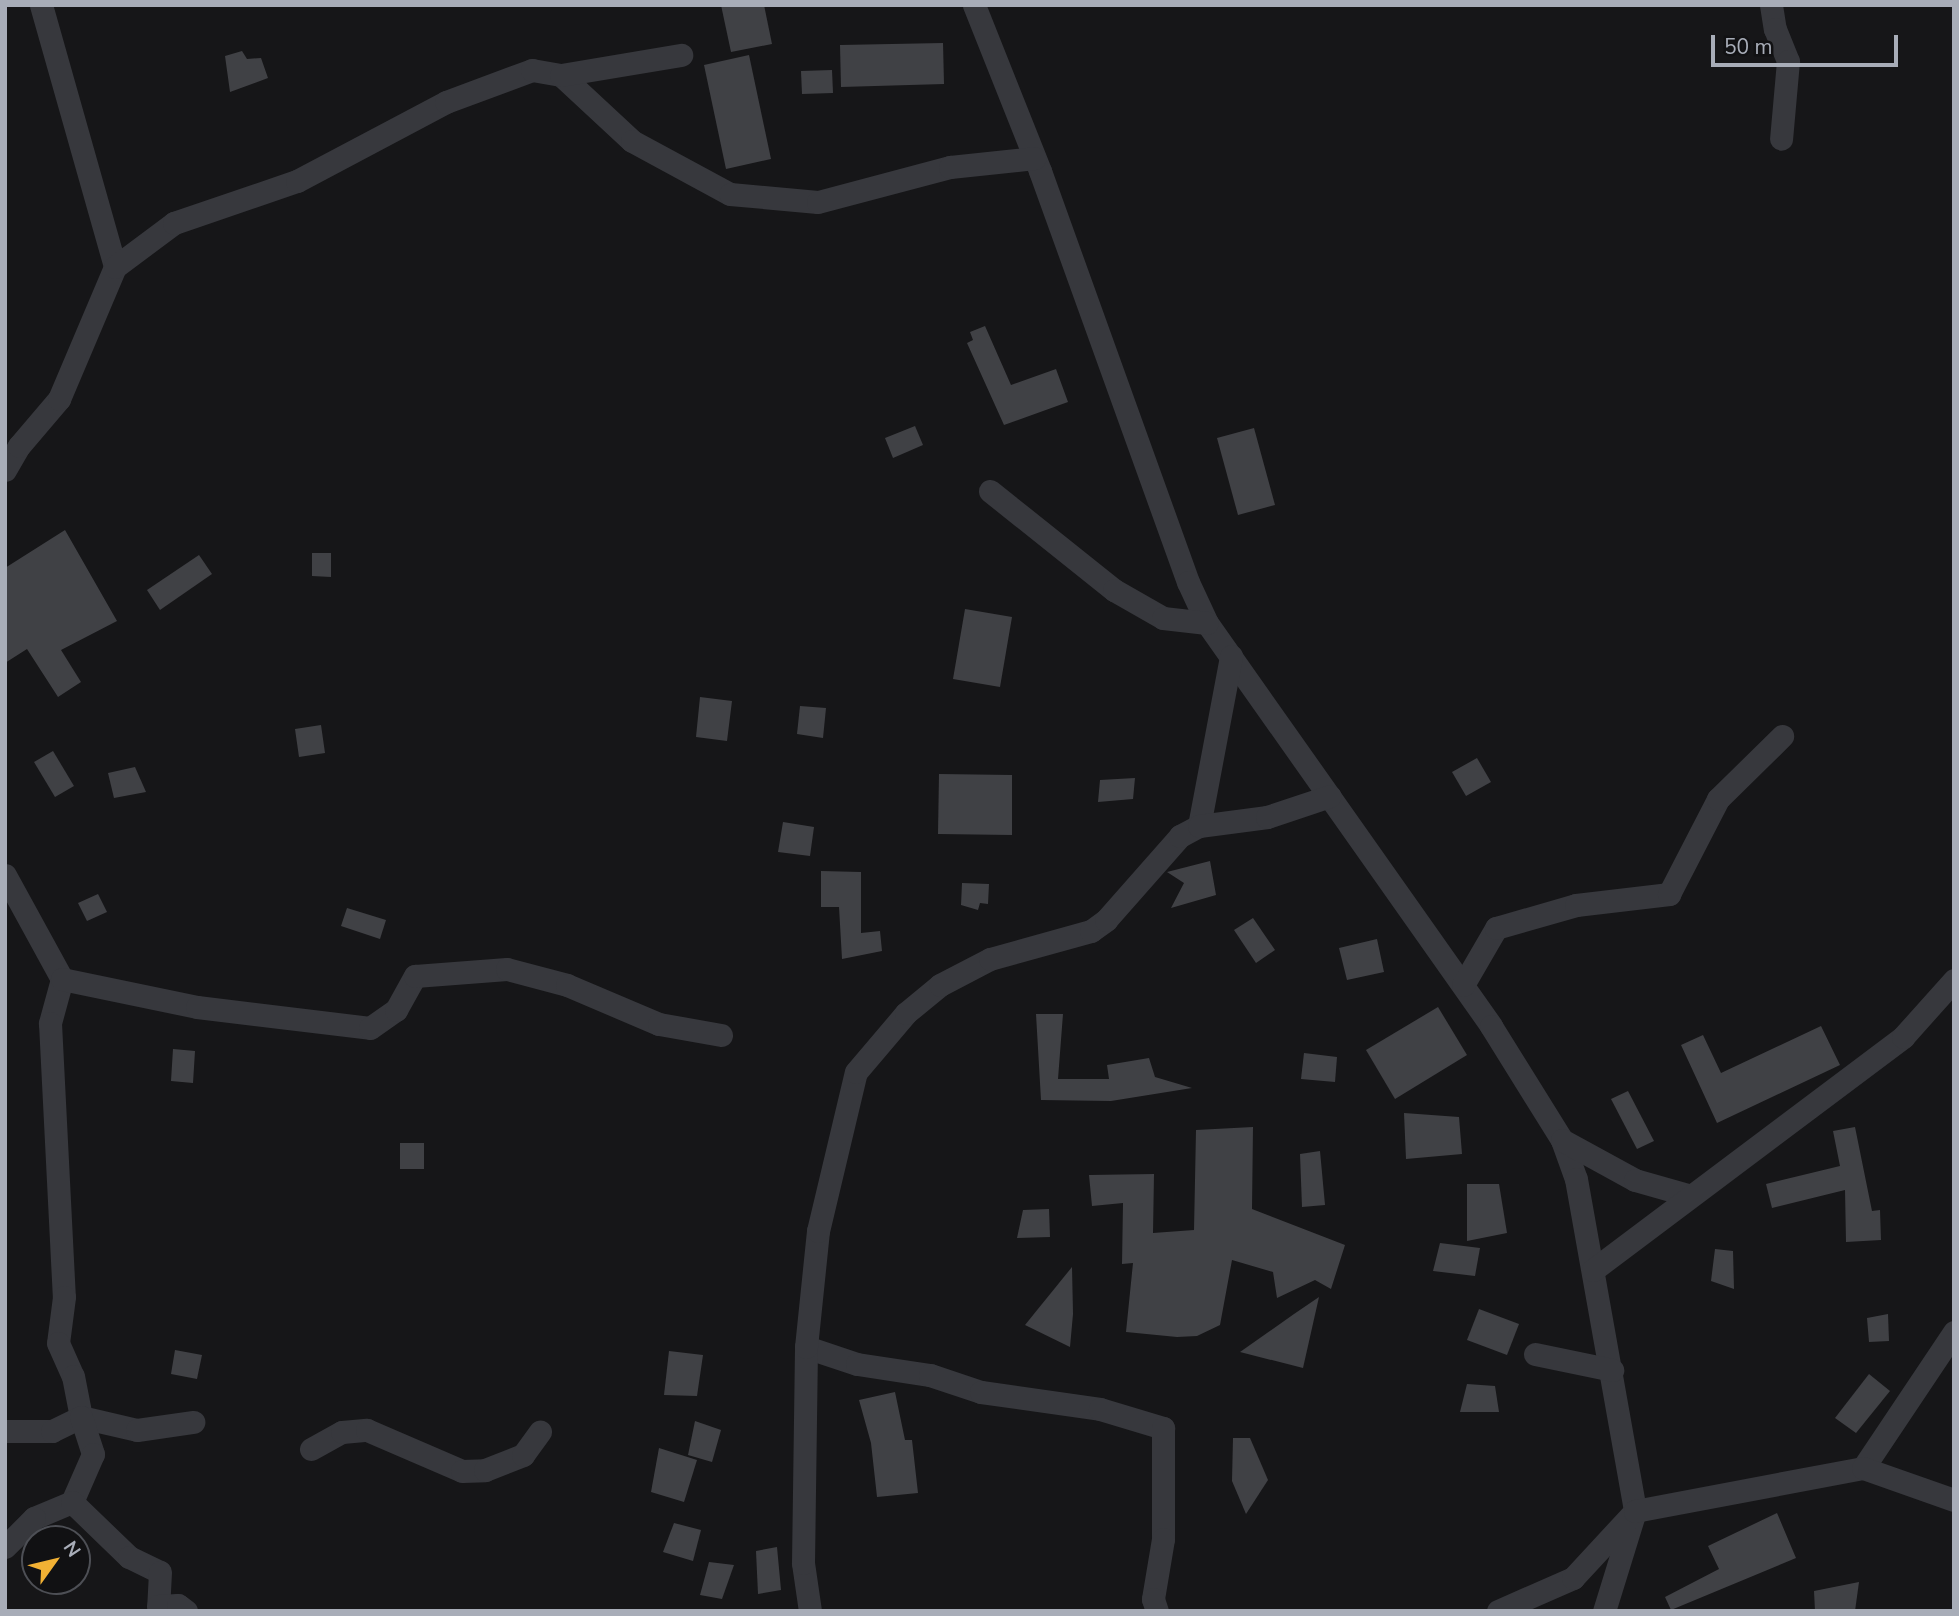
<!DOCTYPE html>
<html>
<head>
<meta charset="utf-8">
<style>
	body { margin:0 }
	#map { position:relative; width:1959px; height:1616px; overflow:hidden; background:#161618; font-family:"Nunito Sans",sans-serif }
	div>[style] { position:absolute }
	.building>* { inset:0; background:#404145 }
	.street>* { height:23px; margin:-11.5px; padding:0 11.5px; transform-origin:11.5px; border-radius:11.5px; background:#37383d }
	span { translate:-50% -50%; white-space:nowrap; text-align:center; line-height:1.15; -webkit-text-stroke:6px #111113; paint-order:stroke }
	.frame { position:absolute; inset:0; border:7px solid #a8adb8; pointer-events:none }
	.north { position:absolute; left:21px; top:1525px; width:70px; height:70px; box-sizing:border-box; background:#111113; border:2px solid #4d4f55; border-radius:50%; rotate:56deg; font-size:19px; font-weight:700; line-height:28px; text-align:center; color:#a8adb8 }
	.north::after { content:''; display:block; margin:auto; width:24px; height:32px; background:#f2b134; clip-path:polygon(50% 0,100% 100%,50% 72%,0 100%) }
	.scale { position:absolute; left:1711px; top:35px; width:187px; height:32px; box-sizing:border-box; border:4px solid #a8adb8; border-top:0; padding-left:9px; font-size:21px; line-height:24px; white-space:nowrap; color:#a8adb8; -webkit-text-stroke:5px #111113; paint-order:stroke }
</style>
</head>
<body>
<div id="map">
	<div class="building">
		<i style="clip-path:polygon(721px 5px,764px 5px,772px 44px,731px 52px)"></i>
		<i style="clip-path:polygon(943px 43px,944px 84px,841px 87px,840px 45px)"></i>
		<i style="clip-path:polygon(242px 51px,247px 59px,261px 58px,268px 78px,230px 92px,225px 56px)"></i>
		<i style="clip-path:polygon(749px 55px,771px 159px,726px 169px,704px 65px)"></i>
		<i style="clip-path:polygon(832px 70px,833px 93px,802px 94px,801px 71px)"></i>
		<i style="clip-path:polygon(985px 326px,1011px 385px,1056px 369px,1068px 402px,1004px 425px,967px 343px,973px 340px,970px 332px)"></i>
		<i style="clip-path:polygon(915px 426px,923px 445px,893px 458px,885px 438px)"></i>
		<i style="clip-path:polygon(1254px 428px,1275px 505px,1238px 515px,1217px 438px)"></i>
		<i style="clip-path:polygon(65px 530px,117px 621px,61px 650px,81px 682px,58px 697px,27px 649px,5px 663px,5px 568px)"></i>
		<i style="clip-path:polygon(312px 553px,331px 553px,331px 577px,312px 576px)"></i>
		<i style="clip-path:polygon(199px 555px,212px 574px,160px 610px,147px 590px)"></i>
		<i style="clip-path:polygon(965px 609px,1012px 617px,1000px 687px,953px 679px)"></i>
		<i style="clip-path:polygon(700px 697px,732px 701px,727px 741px,696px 737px)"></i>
		<i style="clip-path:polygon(800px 706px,826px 708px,823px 738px,797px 734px)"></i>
		<i style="clip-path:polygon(321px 725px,325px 753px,299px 757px,295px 729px)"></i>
		<i style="clip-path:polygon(53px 751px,74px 786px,55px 797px,34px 762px)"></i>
		<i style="clip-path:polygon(1477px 758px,1491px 782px,1466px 796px,1452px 772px)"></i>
		<i style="clip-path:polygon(135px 767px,146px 792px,114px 798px,108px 773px)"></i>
		<i style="clip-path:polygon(939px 774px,1012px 775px,1012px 835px,938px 834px)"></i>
		<i style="clip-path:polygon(1135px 778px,1133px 799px,1098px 802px,1100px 780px)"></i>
		<i style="clip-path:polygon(783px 822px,814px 827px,810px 856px,778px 852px)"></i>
		<i style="clip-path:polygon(1210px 861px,1216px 895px,1171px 908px,1184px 883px,1167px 872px)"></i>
		<i style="clip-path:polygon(821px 871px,861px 872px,861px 933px,880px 931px,882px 951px,842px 959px,839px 907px,821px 907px)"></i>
		<i style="clip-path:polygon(962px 883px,989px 884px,988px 904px,980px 903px,978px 910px,961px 905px)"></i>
		<i style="clip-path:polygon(98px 894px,107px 912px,87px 921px,78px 903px)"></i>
		<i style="clip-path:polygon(347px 908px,386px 920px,380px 939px,341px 926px)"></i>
		<i style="clip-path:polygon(1253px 918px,1275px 950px,1256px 963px,1234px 930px)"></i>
		<i style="clip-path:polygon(1377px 939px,1384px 972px,1347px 980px,1339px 948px)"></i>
		<i style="clip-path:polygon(1438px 1007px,1467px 1055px,1395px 1099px,1366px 1050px)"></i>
		<i style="clip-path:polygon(1036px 1014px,1063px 1014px,1058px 1079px,1109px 1079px,1107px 1065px,1149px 1058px,1155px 1077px,1192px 1088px,1111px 1101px,1041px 1100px)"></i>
		<i style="clip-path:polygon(1821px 1026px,1840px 1065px,1717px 1123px,1681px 1045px,1703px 1035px,1721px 1073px)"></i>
		<i style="clip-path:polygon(173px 1049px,195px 1051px,193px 1083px,171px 1081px)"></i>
		<i style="clip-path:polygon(1304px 1053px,1337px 1057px,1335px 1082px,1301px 1079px)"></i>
		<i style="clip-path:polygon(1628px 1091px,1654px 1141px,1637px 1149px,1611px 1099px)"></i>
		<i style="clip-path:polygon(1404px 1113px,1459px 1117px,1462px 1154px,1406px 1159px)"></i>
		<i style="clip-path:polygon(1253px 1127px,1252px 1209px,1345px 1245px,1331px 1289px,1315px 1280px,1277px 1298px,1273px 1272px,1232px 1260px,1220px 1325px,1197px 1336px,1177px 1337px,1126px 1332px,1133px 1263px,1122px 1264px,1123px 1203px,1092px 1206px,1089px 1175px,1154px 1174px,1153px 1233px,1194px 1230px,1196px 1130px)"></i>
		<i style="clip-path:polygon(1855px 1127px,1872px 1211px,1880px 1210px,1881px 1240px,1846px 1242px,1845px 1190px,1772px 1208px,1766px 1184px,1840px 1166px,1833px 1131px)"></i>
		<i style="clip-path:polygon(400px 1143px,424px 1143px,424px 1169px,400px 1169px)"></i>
		<i style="clip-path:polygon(1320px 1151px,1325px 1205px,1302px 1207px,1300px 1154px)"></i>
		<i style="clip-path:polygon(1467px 1184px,1499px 1184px,1507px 1233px,1467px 1241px)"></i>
		<i style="clip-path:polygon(1049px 1209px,1050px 1237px,1017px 1238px,1023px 1210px)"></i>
		<i style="clip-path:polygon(1440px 1243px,1480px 1248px,1475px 1276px,1433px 1271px)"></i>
		<i style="clip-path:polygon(1715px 1249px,1733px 1251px,1734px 1289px,1711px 1281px)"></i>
		<i style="clip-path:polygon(1072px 1267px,1073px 1314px,1070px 1347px,1025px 1325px)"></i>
		<i style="clip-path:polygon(1319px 1297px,1303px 1368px,1240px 1352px,1294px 1314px)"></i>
		<i style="clip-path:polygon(1479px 1309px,1519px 1324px,1507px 1355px,1467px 1340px)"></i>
		<i style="clip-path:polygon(1888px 1314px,1889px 1341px,1869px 1342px,1867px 1318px)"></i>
		<i style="clip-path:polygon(175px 1350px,202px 1355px,197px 1379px,171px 1374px)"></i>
		<i style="clip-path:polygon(669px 1351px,703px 1355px,697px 1396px,664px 1395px)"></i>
		<i style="clip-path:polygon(1869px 1374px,1890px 1391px,1856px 1433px,1835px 1418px)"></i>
		<i style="clip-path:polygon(1467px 1384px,1495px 1386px,1499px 1412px,1460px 1412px)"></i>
		<i style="clip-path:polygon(895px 1392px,905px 1440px,912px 1440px,918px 1493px,877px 1497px,871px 1443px,859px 1400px)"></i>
		<i style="clip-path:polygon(695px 1421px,721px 1430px,712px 1462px,688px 1455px)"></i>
		<i style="clip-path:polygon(1233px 1438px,1250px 1438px,1268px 1480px,1246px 1514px,1232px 1481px)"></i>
		<i style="clip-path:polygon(659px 1448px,697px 1460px,684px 1502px,651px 1492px)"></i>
		<i style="clip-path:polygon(1777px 1513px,1796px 1558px,1671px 1610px,1665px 1597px,1719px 1569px,1708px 1546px)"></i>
		<i style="clip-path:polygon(674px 1523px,701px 1530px,693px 1561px,663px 1552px)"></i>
		<i style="clip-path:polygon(777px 1547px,781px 1590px,758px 1594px,756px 1551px)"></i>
		<i style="clip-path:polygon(709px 1562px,734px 1565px,722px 1599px,700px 1595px)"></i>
		<i style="clip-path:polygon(1859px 1582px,1855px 1611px,1815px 1611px,1814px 1591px)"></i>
	</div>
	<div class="street">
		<i style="left:41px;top:5px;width:272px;rotate:74.2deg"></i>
		<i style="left:974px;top:5px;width:179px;rotate:68.3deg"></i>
		<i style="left:1040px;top:171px;width:437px;rotate:70.2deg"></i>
		<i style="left:1188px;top:582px;width:45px;rotate:65.1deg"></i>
		<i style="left:1207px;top:623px;width:493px;rotate:54.8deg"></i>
		<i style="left:1491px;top:1026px;width:134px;rotate:58.1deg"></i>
		<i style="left:1562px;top:1140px;width:41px;rotate:70.3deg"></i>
		<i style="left:1576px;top:1179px;width:337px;rotate:79.9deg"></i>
		<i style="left:1635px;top:1511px;width:105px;rotate:107.2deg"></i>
		<i style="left:1771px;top:5px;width:24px;rotate:81deg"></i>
		<i style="left:1775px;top:29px;width:35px;rotate:68deg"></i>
		<i style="left:1788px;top:61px;width:78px;rotate:95.1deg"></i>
		<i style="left:561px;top:75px;width:97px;rotate:42.9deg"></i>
		<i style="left:632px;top:141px;width:111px;rotate:28.4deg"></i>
		<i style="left:730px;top:194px;width:88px;rotate:5.2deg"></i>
		<i style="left:818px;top:202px;width:137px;rotate:-14.9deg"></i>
		<i style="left:950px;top:167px;width:85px;rotate:-6deg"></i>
		<i style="left:5px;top:470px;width:28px;rotate:-60deg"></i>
		<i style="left:19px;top:446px;width:62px;rotate:-49.6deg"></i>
		<i style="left:59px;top:399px;width:143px;rotate:-67deg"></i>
		<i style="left:115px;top:267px;width:74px;rotate:-36.7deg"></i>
		<i style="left:174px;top:223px;width:130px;rotate:-18.9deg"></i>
		<i style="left:297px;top:181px;width:169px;rotate:-27.9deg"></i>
		<i style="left:446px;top:102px;width:92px;rotate:-20.4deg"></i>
		<i style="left:532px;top:70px;width:29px;rotate:10deg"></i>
		<i style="left:561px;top:75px;width:122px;rotate:-9.5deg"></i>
		<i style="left:990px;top:491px;width:159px;rotate:38.6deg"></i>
		<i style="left:1114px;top:590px;width:56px;rotate:29.7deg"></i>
		<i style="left:1163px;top:618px;width:44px;rotate:6.5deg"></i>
		<i style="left:1199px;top:826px;width:173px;rotate:-79.3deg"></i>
		<i style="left:5px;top:875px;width:119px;rotate:61.3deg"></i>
		<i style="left:62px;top:979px;width:46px;rotate:105.3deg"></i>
		<i style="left:50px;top:1023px;width:274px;rotate:87.1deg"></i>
		<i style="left:64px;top:1297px;width:46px;rotate:97.4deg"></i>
		<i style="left:58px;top:1343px;width:36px;rotate:66deg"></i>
		<i style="left:73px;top:1376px;width:42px;rotate:79deg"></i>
		<i style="left:81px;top:1417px;width:57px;rotate:13.1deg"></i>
		<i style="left:137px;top:1430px;width:57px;rotate:-8.1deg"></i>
		<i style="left:62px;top:979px;width:138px;rotate:11.7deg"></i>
		<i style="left:197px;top:1007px;width:174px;rotate:6.9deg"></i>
		<i style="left:370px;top:1028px;width:32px;rotate:-35deg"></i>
		<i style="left:396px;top:1010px;width:39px;rotate:-61deg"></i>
		<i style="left:415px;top:976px;width:92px;rotate:-4.4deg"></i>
		<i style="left:507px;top:969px;width:62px;rotate:14.9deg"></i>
		<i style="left:567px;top:985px;width:100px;rotate:23deg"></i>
		<i style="left:659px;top:1024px;width:63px;rotate:10.1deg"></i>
		<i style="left:1463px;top:985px;width:66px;rotate:-59.9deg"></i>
		<i style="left:1496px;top:928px;width:83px;rotate:-16deg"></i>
		<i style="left:1576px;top:905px;width:94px;rotate:-6.7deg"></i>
		<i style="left:1669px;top:894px;width:107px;rotate:-62.7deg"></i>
		<i style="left:1718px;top:799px;width:90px;rotate:-44.5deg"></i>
		<i style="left:1562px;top:1140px;width:83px;rotate:28.7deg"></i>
		<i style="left:1635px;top:1180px;width:55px;rotate:15.8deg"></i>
		<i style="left:1593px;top:1270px;width:388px;rotate:-36.9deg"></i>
		<i style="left:1903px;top:1037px;width:76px;rotate:-48.2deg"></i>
		<i style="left:806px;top:1347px;width:54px;rotate:18.4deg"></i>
		<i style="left:857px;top:1364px;width:74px;rotate:8.6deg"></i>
		<i style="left:930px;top:1375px;width:54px;rotate:18.4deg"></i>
		<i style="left:981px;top:1392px;width:120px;rotate:8.1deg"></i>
		<i style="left:1100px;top:1409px;width:66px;rotate:16.8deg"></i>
		<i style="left:1163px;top:1428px;width:111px;rotate:90deg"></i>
		<i style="left:1163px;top:1539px;width:61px;rotate:99.5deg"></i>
		<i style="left:1153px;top:1599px;width:13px;rotate:72deg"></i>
		<i style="left:1535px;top:1354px;width:79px;rotate:11.7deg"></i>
		<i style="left:5px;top:1431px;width:47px"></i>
		<i style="left:52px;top:1431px;width:32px;rotate:-26deg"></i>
		<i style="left:81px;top:1417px;width:39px;rotate:72deg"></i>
		<i style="left:93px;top:1454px;width:52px;rotate:113.6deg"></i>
		<i style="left:72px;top:1502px;width:41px;rotate:157.2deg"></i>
		<i style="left:34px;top:1518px;width:41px;rotate:135deg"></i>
		<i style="left:311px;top:1449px;width:35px;rotate:-29deg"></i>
		<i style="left:342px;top:1432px;width:25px;rotate:-5deg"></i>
		<i style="left:367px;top:1430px;width:103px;rotate:23.3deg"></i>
		<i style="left:462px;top:1471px;width:23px;rotate:-2deg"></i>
		<i style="left:485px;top:1470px;width:41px;rotate:-21.5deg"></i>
		<i style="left:523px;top:1455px;width:29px;rotate:-54deg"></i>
		<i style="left:1863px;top:1468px;width:164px;rotate:-56.2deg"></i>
		<i style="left:72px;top:1502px;width:79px;rotate:44deg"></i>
		<i style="left:129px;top:1557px;width:34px;rotate:26deg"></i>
		<i style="left:160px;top:1572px;width:34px;rotate:93deg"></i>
		<i style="left:158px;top:1606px;width:20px;rotate:-3deg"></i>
		<i style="left:178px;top:1605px;width:10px;rotate:37deg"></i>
		<i style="left:810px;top:1611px;width:49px;rotate:-98.3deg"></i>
		<i style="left:803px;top:1563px;width:216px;rotate:-89.2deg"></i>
		<i style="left:806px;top:1347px;width:117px;rotate:-84.1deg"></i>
		<i style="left:818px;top:1231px;width:163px;rotate:-76.6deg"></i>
		<i style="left:856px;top:1072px;width:77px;rotate:-49.7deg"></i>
		<i style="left:906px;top:1013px;width:44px;rotate:-39.5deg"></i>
		<i style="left:940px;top:985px;width:56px;rotate:-27.5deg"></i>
		<i style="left:990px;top:959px;width:105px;rotate:-15.5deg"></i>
		<i style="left:1091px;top:931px;width:19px;rotate:-36deg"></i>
		<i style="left:1106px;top:920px;width:112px;rotate:-48.6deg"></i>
		<i style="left:1180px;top:836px;width:21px;rotate:-28deg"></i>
		<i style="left:1199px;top:826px;width:69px;rotate:-7.5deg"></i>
		<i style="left:1267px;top:817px;width:66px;rotate:-18.4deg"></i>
		<i style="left:1498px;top:1611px;width:82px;rotate:-23.7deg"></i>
		<i style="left:1573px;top:1578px;width:91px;rotate:-47.2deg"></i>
		<i style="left:1635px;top:1511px;width:232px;rotate:-10.7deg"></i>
		<i style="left:1863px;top:1468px;width:96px;rotate:19.4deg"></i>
	</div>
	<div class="frame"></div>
	<div class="north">N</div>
	<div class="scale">50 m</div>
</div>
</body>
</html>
